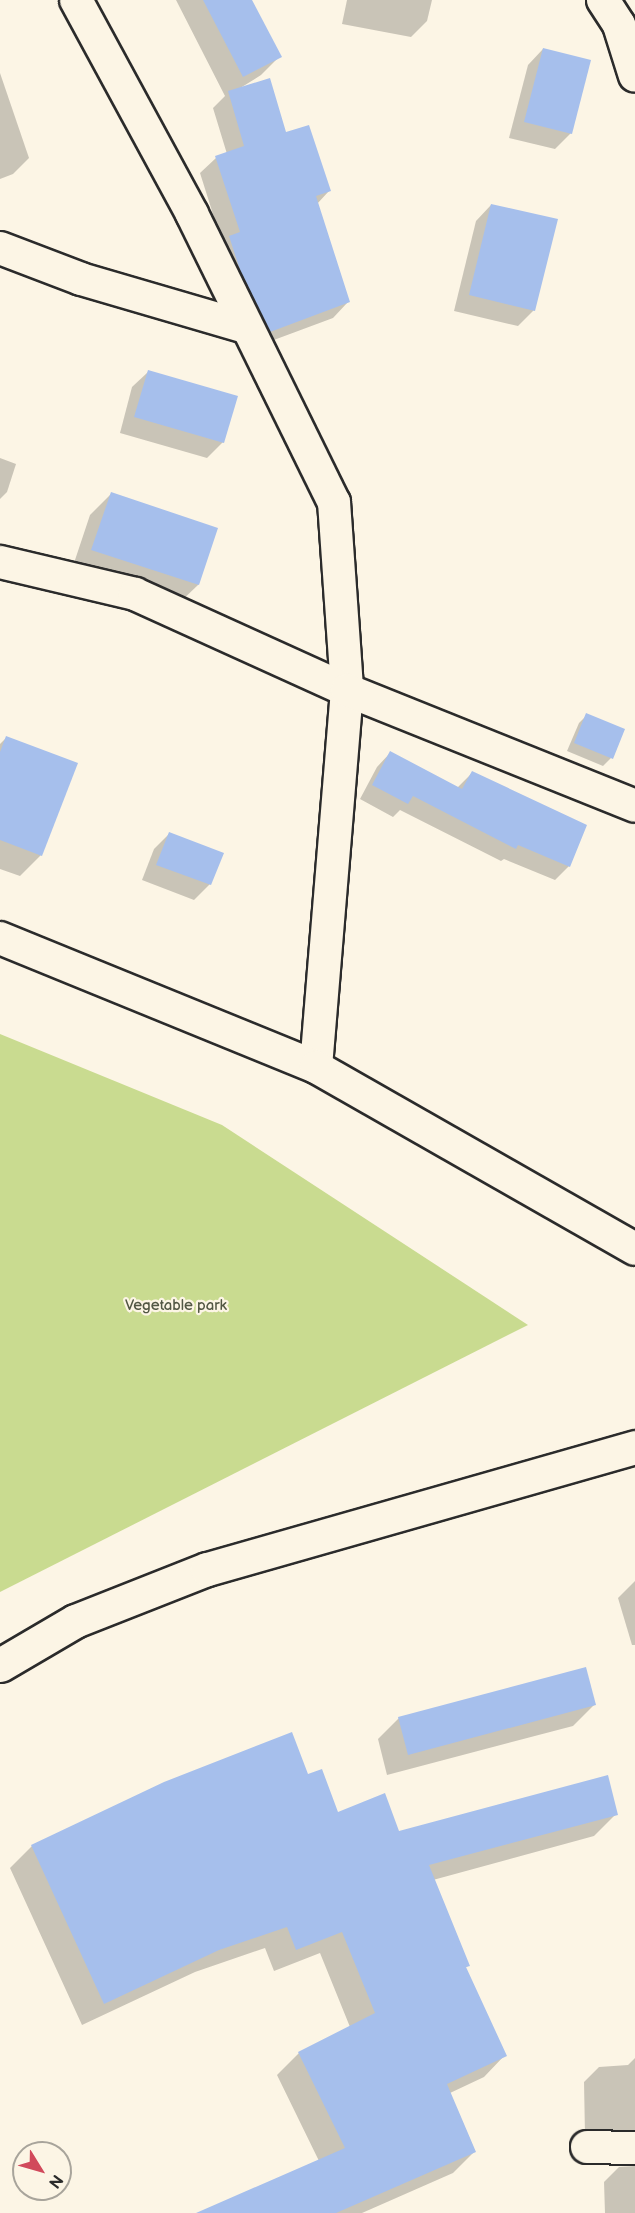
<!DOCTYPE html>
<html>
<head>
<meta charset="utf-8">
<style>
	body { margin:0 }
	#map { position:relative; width:635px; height:2213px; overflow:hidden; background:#fcf5e5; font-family:"Balsamiq Sans",sans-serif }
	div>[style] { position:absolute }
	.green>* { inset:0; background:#c9db90 }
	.shadow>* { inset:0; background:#0003 }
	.building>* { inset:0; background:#a6bfec }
	.roads { filter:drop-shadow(2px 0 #2b2b2b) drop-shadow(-2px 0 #2b2b2b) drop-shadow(0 2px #2b2b2b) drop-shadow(0 -2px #2b2b2b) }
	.minor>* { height:32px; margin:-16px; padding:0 16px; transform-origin:16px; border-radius:16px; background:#fcf5e5 }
	.secondary>* { height:33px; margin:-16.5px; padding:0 16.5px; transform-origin:16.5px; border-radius:16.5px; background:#fcf5e5 }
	span { translate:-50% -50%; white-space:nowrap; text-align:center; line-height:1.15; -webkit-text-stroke:4.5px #fcf5e5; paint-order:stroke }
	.park-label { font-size:15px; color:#525744 }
	.north { position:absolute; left:12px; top:2141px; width:60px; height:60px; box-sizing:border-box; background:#fcf5e5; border:2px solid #a8a49b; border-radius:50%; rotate:127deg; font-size:16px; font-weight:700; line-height:24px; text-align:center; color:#2b2b2b }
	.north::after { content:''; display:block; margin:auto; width:21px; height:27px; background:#d1495b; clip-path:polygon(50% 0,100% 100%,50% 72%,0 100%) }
</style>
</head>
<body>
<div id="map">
	<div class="green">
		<i style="clip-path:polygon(0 1034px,222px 1125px,528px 1325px,0 1592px)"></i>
	</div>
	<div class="shadow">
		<i style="clip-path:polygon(176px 0,250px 0,280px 56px,261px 75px,237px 90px,285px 134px,329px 191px,317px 204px,348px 302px,333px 318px,255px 347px,200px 173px,216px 158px,227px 154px,213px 108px,225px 96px)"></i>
		<i style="clip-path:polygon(347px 0,432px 0,427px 21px,411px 37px,342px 24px)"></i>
		<i style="clip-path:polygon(543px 49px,571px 133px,555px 149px,509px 138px,528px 65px)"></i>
		<i style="clip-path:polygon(0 73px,29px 158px,13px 174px,0 179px)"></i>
		<i style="clip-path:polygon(491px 205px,534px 310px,518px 326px,454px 311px,476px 221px)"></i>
		<i style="clip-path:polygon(148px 372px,223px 442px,207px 458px,120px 433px,132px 387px)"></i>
		<i style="clip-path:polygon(0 458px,16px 464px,7px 492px,0 499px)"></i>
		<i style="clip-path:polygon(111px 494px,216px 529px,198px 585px,176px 606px,71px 572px,90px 515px)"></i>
		<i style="clip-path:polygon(587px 715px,611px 758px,603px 766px,567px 751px,579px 723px)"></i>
		<i style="clip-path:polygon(7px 737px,41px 855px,20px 876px,0 869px,0 744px)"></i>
		<i style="clip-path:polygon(390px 753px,457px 788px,472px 773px,569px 866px,555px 880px,504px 859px,501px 861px,400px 810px,393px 817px,360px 799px,377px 767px)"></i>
		<i style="clip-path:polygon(169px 834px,210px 884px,194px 900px,142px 880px,154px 849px)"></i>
		<i style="clip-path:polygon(635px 1581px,635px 1645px,632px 1645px,618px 1598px)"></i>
		<i style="clip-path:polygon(595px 1704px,573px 1726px,387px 1775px,378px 1739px,399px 1718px)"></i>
		<i style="clip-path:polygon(308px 1776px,337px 1814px,399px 1833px,616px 1814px,594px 1836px,433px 1880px,468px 1966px,465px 1968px,505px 2055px,484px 2077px,450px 2093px,475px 2151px,453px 2173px,362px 2213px,200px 2213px,319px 2161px,277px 2075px,299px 2053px,350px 2027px,320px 1953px,274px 1971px,265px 1948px,195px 1972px,82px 2025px,10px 1868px,32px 1846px)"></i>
		<i style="clip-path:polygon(635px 2058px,635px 2158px,585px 2136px,584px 2082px,599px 2067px,628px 2065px)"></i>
		<i style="clip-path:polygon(635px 2166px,635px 2213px,605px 2213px,604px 2182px,619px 2167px)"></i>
	</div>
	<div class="building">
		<i style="clip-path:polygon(203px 0,252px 0,282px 57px,243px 77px)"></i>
		<i style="clip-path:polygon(543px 48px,591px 60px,572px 134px,524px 122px)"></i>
		<i style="clip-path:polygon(270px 78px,286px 132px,309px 125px,331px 191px,316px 196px,350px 302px,270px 332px,241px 273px,229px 236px,240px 232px,215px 156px,244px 146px,228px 91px)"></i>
		<i style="clip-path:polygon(491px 204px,558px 219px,535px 311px,469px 295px)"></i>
		<i style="clip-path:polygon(148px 370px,238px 396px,224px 443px,134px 417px)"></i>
		<i style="clip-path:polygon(111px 492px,218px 528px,199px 585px,91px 550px)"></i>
		<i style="clip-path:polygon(586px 713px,625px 729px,613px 759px,574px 743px)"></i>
		<i style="clip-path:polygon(6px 736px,78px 763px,42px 856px,0 840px,0 752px)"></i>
		<i style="clip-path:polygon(390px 751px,462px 789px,472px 771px,587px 825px,570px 867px,518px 845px,516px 849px,413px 796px,408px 804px,372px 785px)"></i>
		<i style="clip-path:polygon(169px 832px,224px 853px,211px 885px,156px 865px)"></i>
		<i style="clip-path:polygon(586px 1667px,596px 1705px,408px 1755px,398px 1717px)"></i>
		<i style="clip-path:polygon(292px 1732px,308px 1774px,322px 1769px,338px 1812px,385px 1793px,399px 1831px,608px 1775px,618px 1815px,429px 1865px,470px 1966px,466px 1967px,507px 2056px,447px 2084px,476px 2152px,336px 2213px,196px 2213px,345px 2148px,298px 2052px,375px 2013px,342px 1932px,296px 1950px,287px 1927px,219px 1950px,104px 2004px,31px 1845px,164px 1782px)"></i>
	</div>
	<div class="roads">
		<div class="minor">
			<i style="left:76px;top:0;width:243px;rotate:61.5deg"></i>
			<i style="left:192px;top:214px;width:321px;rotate:63.8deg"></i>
			<i style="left:334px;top:502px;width:188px;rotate:86deg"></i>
			<i style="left:347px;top:690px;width:378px;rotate:94.7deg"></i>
			<i style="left:603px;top:0;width:30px;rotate:57deg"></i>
			<i style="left:619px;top:25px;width:53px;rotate:72.6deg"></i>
			<i style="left:0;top:248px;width:87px;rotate:20.9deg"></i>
			<i style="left:81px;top:279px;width:171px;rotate:16.3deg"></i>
			<i style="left:0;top:562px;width:139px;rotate:13.3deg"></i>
			<i style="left:135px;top:594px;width:233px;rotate:24.4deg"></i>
			<i style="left:347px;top:690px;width:310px;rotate:21.9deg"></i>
			<i style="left:0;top:938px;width:341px;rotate:22.2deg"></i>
			<i style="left:316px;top:1067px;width:367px;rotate:29.7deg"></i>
			<i style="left:587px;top:2147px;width:48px;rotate:1.2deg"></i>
		</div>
		<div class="secondary">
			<i style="left:0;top:1665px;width:87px;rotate:-30.4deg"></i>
			<i style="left:75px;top:1621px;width:142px;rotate:-21.5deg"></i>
			<i style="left:207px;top:1569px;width:445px;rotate:-15.9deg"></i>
		</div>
	</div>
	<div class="park-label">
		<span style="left:176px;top:1306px">Vegetable park</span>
	</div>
	<div class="north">N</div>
</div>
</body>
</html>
